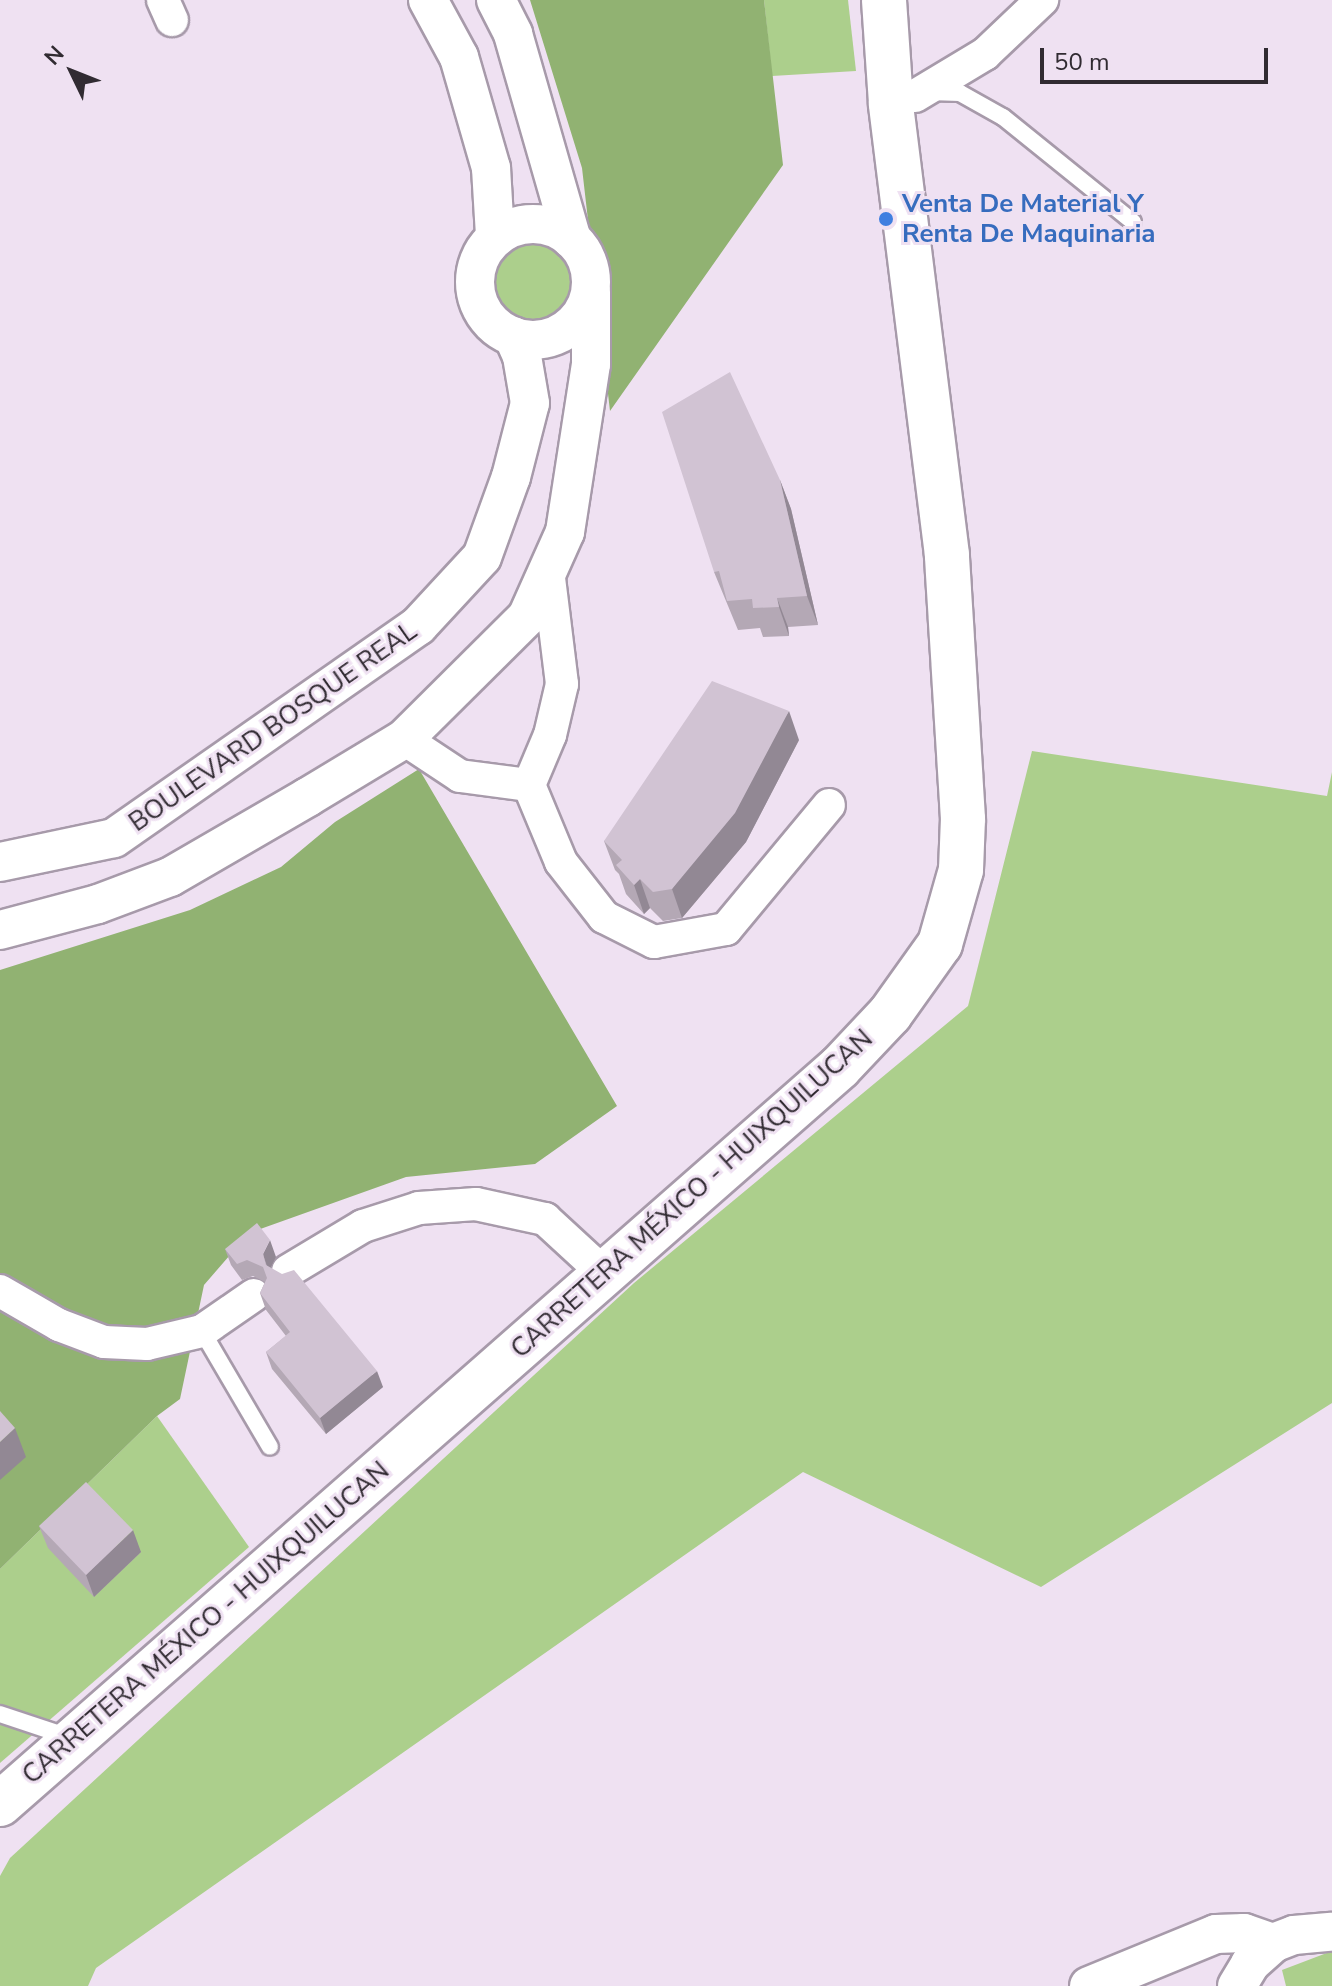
<!DOCTYPE html>
<html>
<head>
<meta charset="utf-8">
<style>
	body { margin:0 }
	#map { position:relative; width:1332px; height:1986px; overflow:hidden; background:#efe1f2; font-family:"Nunito Sans",sans-serif }
	div>[style] { position:absolute }
	.green>* { inset:0; background:#accf8c }
	.round { border-radius:50% }
	.forest>* { inset:0; background:#91b272 }
	.roads { filter:drop-shadow(2px 0 #a79aaa) drop-shadow(-2px 0 #a79aaa) drop-shadow(0 2px #a79aaa) drop-shadow(0 -2px #a79aaa) }
	.service>* { height:16px; margin:-8px; padding:0 8px; transform-origin:8px; border-radius:8px; background:#fff }
	.minor>* { height:32px; margin:-16px; padding:0 16px; transform-origin:16px; border-radius:16px; background:#fff }
	.tertiary>* { height:38px; margin:-19px; padding:0 19px; transform-origin:19px; border-radius:19px; background:#fff }
	.tertiary>.ring { margin:-19px; padding:0; box-sizing:content-box; background:none; border:38px solid #fff; border-radius:50% }
	.primary>* { height:44px; margin:-22px; padding:0 22px; transform-origin:22px; border-radius:22px; background:#fff }
	.wall>* { inset:0; background:#b4a8b5 }
	.shaded-wall>* { inset:0; background:#928894 }
	.building>* { inset:0; background:#d1c3d3 }
	.dots>* { width:22px; height:22px; translate:-50% -50%; box-sizing:border-box; border:4px solid #efe1f2; border-radius:50% }
	span { translate:-50% -50%; white-space:nowrap; text-align:center; line-height:1.15; -webkit-text-stroke:6px #efe1f2; paint-order:stroke }
	.shop-label { font-size:26px; color:#366cbe; font-weight:700 }
	.left { translate:0 -50%; text-align:left }
	.street-label { font-size:26px; color:#312b32 }
	.north { position:absolute; left:32px; top:32px; width:80px; height:80px; -webkit-text-stroke:6px #efe1f2; paint-order:stroke; rotate:313deg; font-size:22px; font-weight:700; line-height:32px; text-align:center; color:#312b32 }
	.north::after { content:''; display:block; margin:auto; width:28px; height:36px; background:#312b32; clip-path:polygon(50% 0,100% 100%,50% 72%,0 100%) }
	.scale { position:absolute; left:1040px; top:48px; width:228px; height:36px; box-sizing:border-box; border:4px solid #312b32; border-top:0; padding-left:10px; font-size:24px; line-height:28px; white-space:nowrap; color:#312b32; -webkit-text-stroke:6px #efe1f2; paint-order:stroke }
</style>
</head>
<body>
<div id="map">
	<div class="green">
		<i style="clip-path:polygon(764px 0,848px 0,856px 71px,772px 76px)"></i>
		<i class="round" style="left:490px;top:239px;width:86px;height:86px"></i>
		<i style="clip-path:polygon(1032px 751px,1327px 796px,1332px 772px,1332px 1403px,1041px 1587px,803px 1472px,96px 1968px,88px 1986px,0 1986px,0 1876px,10px 1858px,634px 1283px,968px 1006px)"></i>
		<i style="clip-path:polygon(157px 1416px,249px 1547px,0 1763px,0 1569px)"></i>
		<i style="clip-path:polygon(1332px 1951px,1332px 1986px,1286px 1986px,1282px 1970px)"></i>
	</div>
	<div class="forest">
		<i style="clip-path:polygon(530px 0,764px 0,783px 165px,610px 411px,582px 168px)"></i>
		<i style="clip-path:polygon(419px 769px,617px 1106px,535px 1164px,406px 1177px,249px 1233px,204px 1285px,180px 1399px,157px 1416px,0 1569px,0 970px,190px 910px,281px 867px,335px 822px)"></i>
	</div>
	<div class="roads">
		<div class="service">
			<i style="left:930px;top:92px;width:30px;rotate:2deg"></i>
			<i style="left:960px;top:93px;width:49px;rotate:29.2deg"></i>
			<i style="left:1003px;top:117px;width:167px;rotate:38.9deg"></i>
			<i style="left:202px;top:1331px;width:134px;rotate:59.6deg"></i>
			<i style="left:0;top:1714px;width:73px;rotate:18.4deg"></i>
		</div>
		<div class="minor">
			<i style="left:163px;top:0;width:22px;rotate:66deg"></i>
			<i style="left:915px;top:96px;width:82px;rotate:-31deg"></i>
			<i style="left:985px;top:54px;width:79px;rotate:-43.5deg"></i>
			<i style="left:548px;top:570px;width:115px;rotate:83deg"></i>
			<i style="left:562px;top:684px;width:52px;rotate:103.2deg"></i>
			<i style="left:550px;top:735px;width:54px;rotate:112.8deg"></i>
			<i style="left:529px;top:785px;width:83px;rotate:67.4deg"></i>
			<i style="left:561px;top:862px;width:70px;rotate:52deg"></i>
			<i style="left:604px;top:917px;width:56px;rotate:26.6deg"></i>
			<i style="left:654px;top:942px;width:73px;rotate:-10.2deg"></i>
			<i style="left:726px;top:929px;width:161px;rotate:-50.3deg"></i>
			<i style="left:404px;top:739px;width:67px;rotate:33.5deg"></i>
			<i style="left:460px;top:776px;width:70px;rotate:7.4deg"></i>
			<i style="left:288px;top:1271px;width:87px;rotate:-31deg"></i>
			<i style="left:363px;top:1226px;width:59px;rotate:-17.8deg"></i>
			<i style="left:419px;top:1208px;width:57px;rotate:-4deg"></i>
			<i style="left:476px;top:1204px;width:71px;rotate:12.3deg"></i>
			<i style="left:545px;top:1219px;width:83px;rotate:42.6deg"></i>
			<i style="left:0;top:1291px;width:68px;rotate:30deg"></i>
			<i style="left:59px;top:1325px;width:48px;rotate:20.7deg"></i>
			<i style="left:104px;top:1342px;width:43px;rotate:2.7deg"></i>
			<i style="left:147px;top:1344px;width:57px;rotate:-13.3deg"></i>
			<i style="left:202px;top:1331px;width:63px;rotate:-34.7deg"></i>
		</div>
		<div class="tertiary">
			<i style="left:428px;top:0;width:65px;rotate:61.5deg"></i>
			<i style="left:459px;top:57px;width:116px;rotate:73.9deg"></i>
			<i style="left:491px;top:168px;width:67px;rotate:86.6deg"></i>
			<i style="left:496px;top:0;width:38px;rotate:63deg"></i>
			<i style="left:513px;top:34px;width:214px;rotate:74deg"></i>
			<i class="ring" style="left:475px;top:224px;width:78px;height:78px"></i>
			<i style="left:0;top:862px;width:116px;rotate:-11.9deg"></i>
			<i style="left:114px;top:838px;width:371px;rotate:-34.9deg"></i>
			<i style="left:418px;top:626px;width:94px;rotate:-47.2deg"></i>
			<i style="left:482px;top:557px;width:85px;rotate:-70.1deg"></i>
			<i style="left:511px;top:477px;width:76px;rotate:-75.6deg"></i>
			<i style="left:530px;top:403px;width:48px;rotate:-99.7deg"></i>
			<i style="left:522px;top:356px;width:22px;rotate:-114deg"></i>
			<i style="left:0;top:930px;width:101px;rotate:-14.9deg"></i>
			<i style="left:98px;top:904px;width:77px;rotate:-20.6deg"></i>
			<i style="left:170px;top:877px;width:160px;rotate:-30.1deg"></i>
			<i style="left:308px;top:797px;width:112px;rotate:-31.1deg"></i>
			<i style="left:404px;top:739px;width:173px;rotate:-44.8deg"></i>
			<i style="left:527px;top:617px;width:93px;rotate:-65.9deg"></i>
			<i style="left:565px;top:532px;width:170px;rotate:-81.2deg"></i>
			<i style="left:591px;top:364px;width:72px;rotate:-90deg"></i>
			<i style="left:1089px;top:1986px;width:137px;rotate:-22.3deg"></i>
			<i style="left:1216px;top:1934px;width:28px;rotate:-2deg"></i>
			<i style="left:1244px;top:1933px;width:31px;rotate:19deg"></i>
			<i style="left:1237px;top:1986px;width:26px;rotate:-59deg"></i>
			<i style="left:1250px;top:1964px;width:31px;rotate:-42deg"></i>
			<i style="left:1273px;top:1943px;width:22px;rotate:-21deg"></i>
			<i style="left:1294px;top:1935px;width:38px;rotate:-5deg"></i>
		</div>
		<div class="primary">
			<i style="left:0;top:1804px;width:1117px;rotate:-41.26deg"></i>
			<i style="left:840px;top:1067px;width:73px;rotate:-46.7deg"></i>
			<i style="left:890px;top:1014px;width:86px;rotate:-54.5deg"></i>
			<i style="left:940px;top:944px;width:77px;rotate:-74.2deg"></i>
			<i style="left:961px;top:870px;width:51px;rotate:-87.8deg"></i>
			<i style="left:963px;top:819px;width:264px;rotate:-93.5deg"></i>
			<i style="left:947px;top:555px;width:455px;rotate:-97.1deg"></i>
			<i style="left:891px;top:103px;width:103px;rotate:-93.9deg"></i>
		</div>
	</div>
	<div class="wall">
		<i style="clip-path:polygon(780px 480px,791px 509px,818px 625px,788px 627px,789px 636px,763px 637px,760px 628px,738px 630px,714px 572px)"></i>
		<i style="clip-path:polygon(799px 740px,746px 842px,682px 918px,663px 921px,650px 908px,644px 914px,626px 894px,619px 874px,615px 870px,604px 841px)"></i>
		<i style="clip-path:polygon(225px 1249px,276px 1257px,271px 1268px,383px 1387px,326px 1434px,272px 1369px,266px 1352px,286px 1336px,266px 1310px,260px 1293px,265px 1282px,253px 1276px,242px 1280px,231px 1265px)"></i>
		<i style="clip-path:polygon(39px 1526px,141px 1552px,94px 1597px,48px 1548px)"></i>
	</div>
	<div class="shaded-wall">
		<i style="clip-path:polygon(780px 480px,791px 509px,818px 625px,807px 596px)"></i>
		<i style="clip-path:polygon(777px 598px,788px 627px,789px 636px,779px 607px)"></i>
		<i style="clip-path:polygon(789px 711px,799px 740px,746px 842px,682px 918px,672px 889px)"></i>
		<i style="clip-path:polygon(640px 879px,650px 908px,644px 914px,634px 885px)"></i>
		<i style="clip-path:polygon(270px 1240px,276px 1257px,269px 1271px,272px 1281px,263px 1254px)"></i>
		<i style="clip-path:polygon(377px 1371px,383px 1387px,326px 1434px,320px 1418px)"></i>
		<i style="clip-path:polygon(15px 1428px,26px 1457px,0 1480px,0 1442px)"></i>
		<i style="clip-path:polygon(133px 1530px,141px 1552px,94px 1597px,86px 1575px)"></i>
	</div>
	<div class="building">
		<i style="clip-path:polygon(730px 372px,780px 480px,807px 596px,777px 598px,779px 607px,753px 608px,752px 599px,727px 601px,719px 571px,714px 572px,662px 412px)"></i>
		<i style="clip-path:polygon(712px 681px,789px 711px,735px 813px,672px 889px,653px 892px,640px 879px,634px 885px,616px 865px,622px 860px,604px 841px)"></i>
		<i style="clip-path:polygon(257px 1223px,270px 1240px,263px 1254px,266px 1265px,282px 1274px,294px 1270px,377px 1371px,320px 1418px,266px 1352px,290px 1332px,260px 1293px,267px 1278px,263px 1267px,247px 1260px,237px 1264px,225px 1249px)"></i>
		<i style="clip-path:polygon(0 1411px,15px 1428px,0 1442px)"></i>
		<i style="clip-path:polygon(86px 1482px,133px 1530px,86px 1575px,39px 1526px)"></i>
	</div>
	<div class="dots">
		<i style="left:886px;top:219px;background:#3f7fe0"></i>
	</div>
	<div class="shop-label">
		<span class="left" style="left:902px;top:219px">Venta De Material Y<br>Renta De Maquinaria</span>
	</div>
	<div class="street-label">
		<span style="left:273px;top:727px;rotate:-35deg">BOULEVARD BOSQUE REAL</span>
		<span style="left:692px;top:1194px;rotate:-42deg">CARRETERA MÉXICO - HUIXQUILUCAN</span>
		<span style="left:206px;top:1623px;rotate:-41deg">CARRETERA MÉXICO - HUIXQUILUCAN</span>
	</div>
	<div class="north">N</div>
	<div class="scale">50 m</div>
</div>
</body>
</html>
